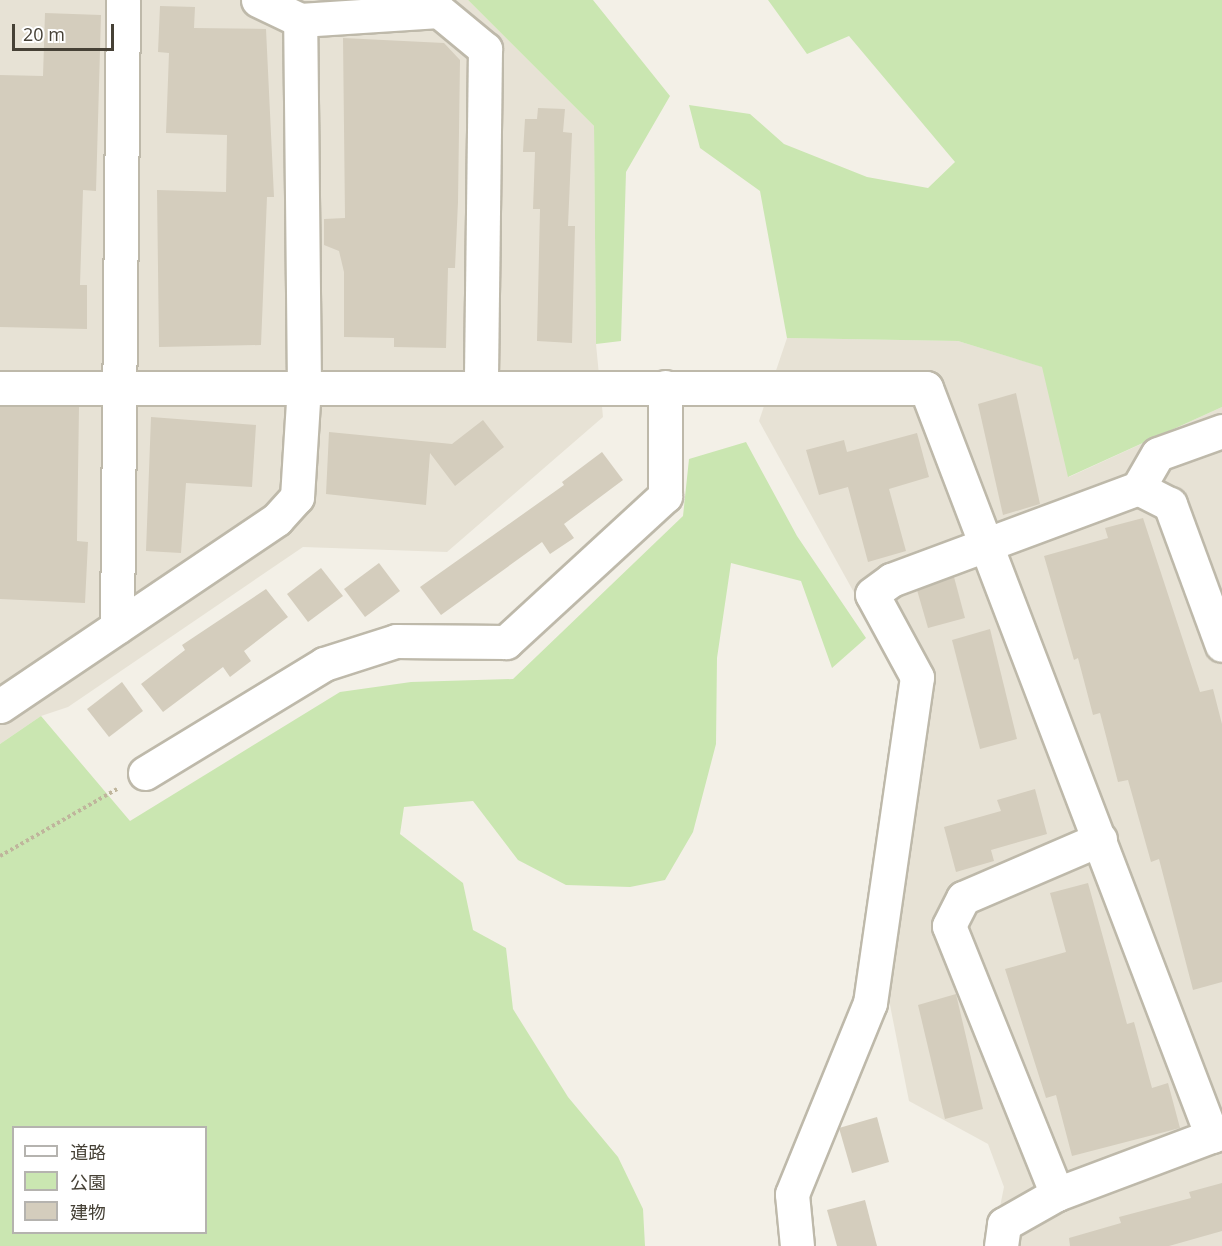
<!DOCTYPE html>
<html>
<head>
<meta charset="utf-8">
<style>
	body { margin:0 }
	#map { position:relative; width:1222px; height:1246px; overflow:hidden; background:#f3f0e7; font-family:"Open Sans","Noto Sans JP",sans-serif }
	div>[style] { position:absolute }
	.residential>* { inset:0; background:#e7e2d5 }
	.green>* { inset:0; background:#cae6b1 }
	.building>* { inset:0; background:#d4cdbd }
	.path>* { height:4px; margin-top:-2px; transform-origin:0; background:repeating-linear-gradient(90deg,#bfb59c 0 3px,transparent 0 6px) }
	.roads { filter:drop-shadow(2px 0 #beb9aa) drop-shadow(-2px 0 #beb9aa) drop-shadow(0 2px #beb9aa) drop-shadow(0 -2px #beb9aa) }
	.minor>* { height:33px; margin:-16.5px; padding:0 16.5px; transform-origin:16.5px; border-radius:16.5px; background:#fff }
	span { translate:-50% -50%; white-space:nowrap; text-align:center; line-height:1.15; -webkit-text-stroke:6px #fff; paint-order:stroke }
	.legend { position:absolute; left:12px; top:1126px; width:195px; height:108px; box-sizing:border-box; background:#fff; border:2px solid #b5b3af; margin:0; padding:8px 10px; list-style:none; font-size:18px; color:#464136 }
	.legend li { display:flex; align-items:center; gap:12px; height:30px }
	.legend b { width:30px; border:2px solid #b5b3af }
	.scale { position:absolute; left:12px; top:24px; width:102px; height:27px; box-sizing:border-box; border:3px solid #464136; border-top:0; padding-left:8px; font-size:18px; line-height:21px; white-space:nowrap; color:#464136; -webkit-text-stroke:4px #fff; paint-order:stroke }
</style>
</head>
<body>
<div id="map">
	<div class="residential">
		<i style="clip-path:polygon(0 0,468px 0,594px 126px,596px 344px,603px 417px,447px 552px,303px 547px,68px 707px,41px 716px,0 744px)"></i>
		<i style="clip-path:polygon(787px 338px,958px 341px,1043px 367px,1069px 477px,1222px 407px,1222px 1246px,992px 1246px,1004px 1187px,988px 1144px,909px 1101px,887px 990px,903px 681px,759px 421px)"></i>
	</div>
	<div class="green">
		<i style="clip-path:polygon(468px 0,593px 0,670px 96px,626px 172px,621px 341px,596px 344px,594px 126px)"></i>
		<i style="clip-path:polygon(768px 0,1222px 0,1222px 407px,1068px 477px,1042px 367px,958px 341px,787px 338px,760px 191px,700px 148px,689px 105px,750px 114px,784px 144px,867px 177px,928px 188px,955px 162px,849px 36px,807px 54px)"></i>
		<i style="clip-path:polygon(evenodd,746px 442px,797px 536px,866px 638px,832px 668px,801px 581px,731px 563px,717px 658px,716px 744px,693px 832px,665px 880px,630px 887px,566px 885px,518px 860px,473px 801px,404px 807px,400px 834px,463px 883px,473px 930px,506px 948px,513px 1009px,568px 1097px,618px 1157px,643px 1209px,645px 1246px,0 1246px,0 744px,41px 716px,130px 821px,340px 692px,411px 682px,513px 679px,683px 516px,689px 459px,746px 442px,14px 1128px,206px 1128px,206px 1232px,14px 1232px,14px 1128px)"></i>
	</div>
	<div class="building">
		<i style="clip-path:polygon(160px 6px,195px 7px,194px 28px,266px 29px,274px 197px,267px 197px,261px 345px,159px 347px,157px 190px,226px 192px,227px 135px,166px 133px,169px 53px,158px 52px)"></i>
		<i style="clip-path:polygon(45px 13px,101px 15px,96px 191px,83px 190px,80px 285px,87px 285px,87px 329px,0 327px,0 75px,43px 76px)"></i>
		<i style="clip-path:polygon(343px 38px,444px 43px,460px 60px,458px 202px,455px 268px,448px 268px,446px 348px,394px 347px,394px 338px,344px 337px,344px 272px,339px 251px,324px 245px,324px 219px,345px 218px)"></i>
		<i style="clip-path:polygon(538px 108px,565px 109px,563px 132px,572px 133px,568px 226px,575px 226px,572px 343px,537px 341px,540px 209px,533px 209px,535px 152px,523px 152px,525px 119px,537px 119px)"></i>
		<i style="clip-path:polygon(1016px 393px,1040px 504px,1003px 515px,978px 404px)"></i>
		<i style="clip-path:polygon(0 407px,79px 407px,77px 541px,88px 542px,85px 603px,0 599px)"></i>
		<i style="clip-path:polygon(151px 417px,256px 425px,252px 487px,186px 483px,181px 553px,146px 551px)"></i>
		<i style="clip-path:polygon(483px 420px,504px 447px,455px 486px,430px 453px,426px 505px,326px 494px,329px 432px,452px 444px)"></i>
		<i style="clip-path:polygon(917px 433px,929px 477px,889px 489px,906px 551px,868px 562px,848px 487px,819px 495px,806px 450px,844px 440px,847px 452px)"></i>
		<i style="clip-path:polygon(602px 452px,623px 480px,564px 524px,574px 538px,550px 554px,542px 542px,441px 615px,420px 587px,564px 485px,562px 482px)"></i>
		<i style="clip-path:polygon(1143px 518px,1200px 692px,1213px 689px,1222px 724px,1222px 982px,1193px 990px,1159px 859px,1151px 862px,1128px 780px,1118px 782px,1100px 713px,1093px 715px,1078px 658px,1074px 660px,1044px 556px,1108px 538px,1105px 528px)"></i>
		<i style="clip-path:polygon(379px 563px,400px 591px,365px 617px,344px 589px)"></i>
		<i style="clip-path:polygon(321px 568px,343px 596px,308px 622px,287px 594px)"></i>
		<i style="clip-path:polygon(954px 577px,965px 618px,928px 628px,917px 590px)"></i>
		<i style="clip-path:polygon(266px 589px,288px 617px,244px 651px,251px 661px,230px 677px,223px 667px,163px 712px,141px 684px,185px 650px,182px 645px)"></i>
		<i style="clip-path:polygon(990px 629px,1017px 739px,980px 749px,952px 640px)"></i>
		<i style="clip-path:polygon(122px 682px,143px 711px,109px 737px,87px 709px)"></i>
		<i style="clip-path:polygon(1035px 789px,1047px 834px,991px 850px,994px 861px,956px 872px,944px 827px,1001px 811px,997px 800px)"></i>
		<i style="clip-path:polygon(1088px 883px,1127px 1024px,1134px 1022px,1152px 1088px,1168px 1083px,1180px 1128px,1072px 1156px,1056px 1095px,1046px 1098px,1005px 969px,1066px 952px,1050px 893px)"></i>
		<i style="clip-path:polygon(956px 994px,983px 1109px,945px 1119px,918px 1005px)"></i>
		<i style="clip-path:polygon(877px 1117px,889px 1162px,852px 1173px,839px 1128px)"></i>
		<i style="clip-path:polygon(1222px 1183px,1222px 1231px,1169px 1246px,1070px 1246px,1069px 1238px,1121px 1223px,1119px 1217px,1191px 1198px,1189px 1192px)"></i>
		<i style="clip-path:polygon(865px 1200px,877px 1246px,837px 1246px,827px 1210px)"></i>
	</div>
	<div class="path">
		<i style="left:0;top:856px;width:135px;rotate:-29.8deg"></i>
	</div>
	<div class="roads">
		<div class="minor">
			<i style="left:258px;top:0;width:47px;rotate:25.5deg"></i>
			<i style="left:300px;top:20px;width:139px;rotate:-3.7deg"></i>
			<i style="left:439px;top:11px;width:60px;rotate:39.6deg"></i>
			<i style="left:485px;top:49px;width:337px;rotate:90.7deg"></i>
			<i style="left:0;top:388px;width:926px"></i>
			<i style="left:926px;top:388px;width:801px;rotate:69.08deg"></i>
			<i style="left:1138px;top:488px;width:39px;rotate:-60deg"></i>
			<i style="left:1158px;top:454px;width:68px;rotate:-19.8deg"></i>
			<i style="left:117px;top:627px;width:627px;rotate:-89.45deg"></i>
			<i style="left:0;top:706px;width:334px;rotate:-34deg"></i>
			<i style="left:277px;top:519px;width:30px;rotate:-48deg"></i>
			<i style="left:297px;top:497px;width:110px;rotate:-86.4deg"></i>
			<i style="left:304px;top:387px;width:367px;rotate:-90.6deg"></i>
			<i style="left:145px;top:773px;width:210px;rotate:-31.3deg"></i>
			<i style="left:324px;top:664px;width:76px;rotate:-17.7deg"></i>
			<i style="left:396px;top:641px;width:110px;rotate:0.5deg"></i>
			<i style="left:506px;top:642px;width:216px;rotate:-42.6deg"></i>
			<i style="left:665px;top:496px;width:109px;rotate:-90deg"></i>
			<i style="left:1100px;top:839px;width:149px;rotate:156.7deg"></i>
			<i style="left:963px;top:898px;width:31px;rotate:117deg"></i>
			<i style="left:949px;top:926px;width:289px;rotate:68.1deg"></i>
			<i style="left:1057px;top:1194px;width:176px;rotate:-20.6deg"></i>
			<i style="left:797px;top:1246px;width:52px;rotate:-95.5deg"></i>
			<i style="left:792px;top:1194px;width:206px;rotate:-67.8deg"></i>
			<i style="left:870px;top:1003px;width:329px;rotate:-81.8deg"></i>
			<i style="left:917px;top:677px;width:94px;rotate:-118.5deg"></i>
			<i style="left:872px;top:594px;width:24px;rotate:-36deg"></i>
			<i style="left:891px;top:580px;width:264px;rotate:-20.4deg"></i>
			<i style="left:1138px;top:488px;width:36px;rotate:27deg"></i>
			<i style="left:1170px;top:504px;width:150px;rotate:69.8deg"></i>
			<i style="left:1001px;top:1246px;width:22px;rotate:-82deg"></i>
			<i style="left:1004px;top:1224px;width:61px;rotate:-29.5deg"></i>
		</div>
	</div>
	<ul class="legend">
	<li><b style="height:8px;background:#fff"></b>道路</li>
	<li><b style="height:16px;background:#cae6b1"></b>公園</li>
	<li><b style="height:16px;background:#d4cdbd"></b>建物</li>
	</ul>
	<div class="scale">20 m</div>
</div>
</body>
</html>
